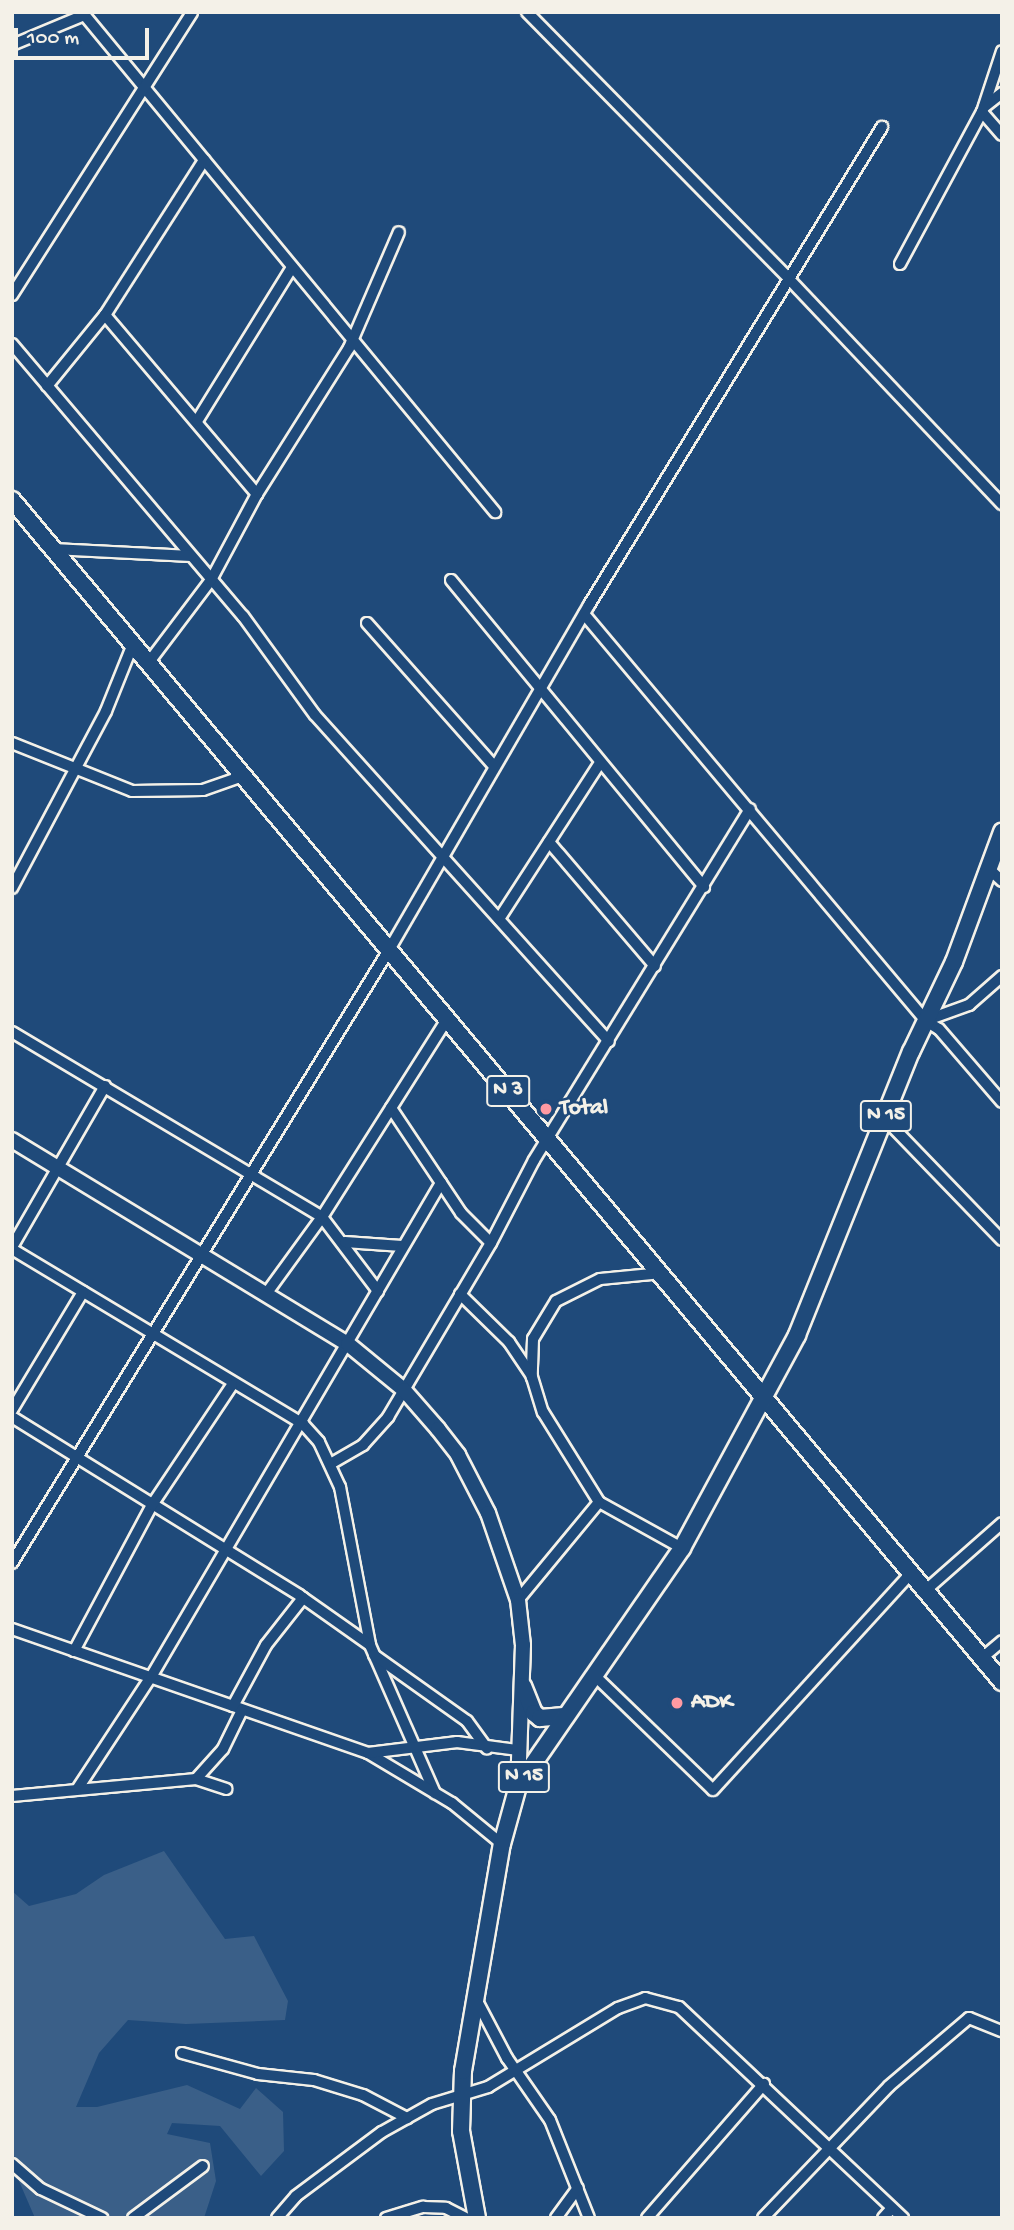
<!DOCTYPE html>
<html>
<head>
<meta charset="utf-8">
<style>
	body { margin:0 }
	#map { position:relative; width:1014px; height:2230px; overflow:hidden; background:#1f4a7a; font-family:"Gochi Hand",sans-serif }
	div>[style] { position:absolute }
	.green>* { inset:0; background:#3a5f88 }
	.roads { filter:drop-shadow(2px 0 #f4f1e8) drop-shadow(-2px 0 #f4f1e8) drop-shadow(0 2px #f4f1e8) drop-shadow(0 -2px #f4f1e8) }
	.street>* { height:10px; margin:-5px; padding:0 5px; transform-origin:5px; border-radius:5px; background:#1f4a7a }
	.secondary>* { height:14px; margin:-7px; padding:0 7px; transform-origin:7px; border-radius:7px; background:#1f4a7a }
	.primary>* { height:16px; margin:-8px; padding:0 8px; transform-origin:8px; border-radius:8px; background:#1f4a7a }
	.dots>* { width:19px; height:19px; translate:-50% -50%; box-sizing:border-box; border:4px solid #1f4a7a; border-radius:50% }
	span { translate:-50% -50%; white-space:nowrap; text-align:center; line-height:1.15; -webkit-text-stroke:5px #1f4a7a; paint-order:stroke }
	.shield-label span { padding:2px 5px; background:#1f4a7a; border:2px solid; border-radius:5px; -webkit-text-stroke-width:0 }
	.shield-label { font-size:21px; color:#f4f1e8; font-weight:700 }
	.poi-label { font-size:23px; color:#f4f1e8; font-weight:700 }
	.left { translate:0 -50%; text-align:left }
	.frame { position:absolute; inset:0; border:14px solid #f4f1e8; pointer-events:none }
	.scale { position:absolute; left:14px; top:28px; width:135px; height:32px; box-sizing:border-box; border:4px solid #f4f1e8; border-top:0; padding-left:9px; font-size:21px; line-height:24px; white-space:nowrap; color:#f4f1e8; -webkit-text-stroke:5px #1f4a7a; paint-order:stroke }
</style>
</head>
<body>
<div id="map">
	<div class="green">
		<i style="clip-path:polygon(164px 1851px,225px 1939px,254px 1936px,288px 2001px,285px 2020px,186px 2024px,128px 2020px,99px 2053px,76px 2107px,97px 2107px,187px 2085px,240px 2109px,256px 2088px,283px 2112px,284px 2151px,261px 2176px,220px 2126px,172px 2123px,167px 2134px,210px 2143px,216px 2181px,204px 2218px,35px 2218px,12px 2165px,12px 1891px,29px 1906px,76px 1894px,104px 1875px)"></i>
	</div>
	<div class="roads">
		<div class="street">
			<i style="left:82px;top:12px;width:649px;rotate:50.44deg"></i>
			<i style="left:527px;top:12px;width:374px;rotate:45.5deg"></i>
			<i style="left:789px;top:279px;width:310px;rotate:46.6deg"></i>
			<i style="left:12px;top:45px;width:78px;rotate:-22.6deg"></i>
			<i style="left:984px;top:107px;width:23px;rotate:-38deg"></i>
			<i style="left:982px;top:112px;width:30px;rotate:49deg"></i>
			<i style="left:900px;top:264px;width:173px;rotate:-61.7deg"></i>
			<i style="left:982px;top:112px;width:64px;rotate:-71.8deg"></i>
			<i style="left:12px;top:295px;width:335px;rotate:-57.5deg"></i>
			<i style="left:105px;top:315px;width:235px;rotate:49.7deg"></i>
			<i style="left:12px;top:344px;width:357px;rotate:49.7deg"></i>
			<i style="left:243px;top:616px;width:122px;rotate:54deg"></i>
			<i style="left:315px;top:715px;width:439px;rotate:48deg"></i>
			<i style="left:47px;top:386px;width:92px;rotate:-50.8deg"></i>
			<i style="left:105px;top:315px;width:184px;rotate:-57.4deg"></i>
			<i style="left:197px;top:421px;width:181px;rotate:-58.3deg"></i>
			<i style="left:53px;top:549px;width:138px;rotate:2.9deg"></i>
			<i style="left:451px;top:580px;width:398px;rotate:50.5deg"></i>
			<i style="left:584px;top:614px;width:532px;rotate:49.96deg"></i>
			<i style="left:926px;top:1021px;width:15px;rotate:32deg"></i>
			<i style="left:939px;top:1029px;width:96px;rotate:49.2deg"></i>
			<i style="left:367px;top:623px;width:191px;rotate:48.4deg"></i>
			<i style="left:149px;top:662px;width:103px;rotate:-52.9deg"></i>
			<i style="left:211px;top:580px;width:98px;rotate:-61.9deg"></i>
			<i style="left:257px;top:494px;width:173px;rotate:-57.8deg"></i>
			<i style="left:349px;top:348px;width:126px;rotate:-66.7deg"></i>
			<i style="left:12px;top:743px;width:129px;rotate:21.8deg"></i>
			<i style="left:132px;top:791px;width:71px;rotate:-0.8deg"></i>
			<i style="left:203px;top:790px;width:42px;rotate:-19.3deg"></i>
			<i style="left:549px;top:842px;width:163px;rotate:49.5deg"></i>
			<i style="left:988px;top:868px;width:19px;rotate:43deg"></i>
			<i style="left:12px;top:888px;width:200px;rotate:-62deg"></i>
			<i style="left:106px;top:711px;width:72px;rotate:-68.1deg"></i>
			<i style="left:499px;top:919px;width:186px;rotate:-57.1deg"></i>
			<i style="left:927px;top:1020px;width:45px;rotate:-19.7deg"></i>
			<i style="left:969px;top:1005px;width:44px;rotate:-41.3deg"></i>
			<i style="left:12px;top:1032px;width:361px;rotate:30.8deg"></i>
			<i style="left:322px;top:1217px;width:93px;rotate:52.9deg"></i>
			<i style="left:391px;top:1108px;width:126px;rotate:56.3deg"></i>
			<i style="left:461px;top:1213px;width:42px;rotate:45deg"></i>
			<i style="left:885px;top:1119px;width:168px;rotate:46deg"></i>
			<i style="left:345px;top:1242px;width:57px;rotate:4deg"></i>
			<i style="left:12px;top:1247px;width:186px;rotate:-60deg"></i>
			<i style="left:12px;top:1249px;width:340px;rotate:31deg"></i>
			<i style="left:303px;top:1424px;width:24px;rotate:48deg"></i>
			<i style="left:319px;top:1442px;width:50px;rotate:65deg"></i>
			<i style="left:340px;top:1487px;width:161px;rotate:79.2deg"></i>
			<i style="left:370px;top:1645px;width:162px;rotate:66.3deg"></i>
			<i style="left:662px;top:1273px;width:62px;rotate:174.5deg"></i>
			<i style="left:600px;top:1279px;width:49px;rotate:153.4deg"></i>
			<i style="left:556px;top:1301px;width:44px;rotate:121.2deg"></i>
			<i style="left:533px;top:1339px;width:38px;rotate:92deg"></i>
			<i style="left:532px;top:1377px;width:37px;rotate:73deg"></i>
			<i style="left:543px;top:1412px;width:106px;rotate:58.1deg"></i>
			<i style="left:599px;top:1502px;width:95px;rotate:29deg"></i>
			<i style="left:266px;top:1294px;width:95px;rotate:-54deg"></i>
			<i style="left:322px;top:1217px;width:234px;rotate:-57.7deg"></i>
			<i style="left:460px;top:1294px;width:69px;rotate:44.4deg"></i>
			<i style="left:509px;top:1342px;width:40px;rotate:56deg"></i>
			<i style="left:12px;top:1410px;width:138px;rotate:-59deg"></i>
			<i style="left:12px;top:1417px;width:338px;rotate:31.8deg"></i>
			<i style="left:299px;top:1595px;width:87px;rotate:35.2deg"></i>
			<i style="left:332px;top:1463px;width:36px;rotate:-30deg"></i>
			<i style="left:363px;top:1445px;width:38px;rotate:-48deg"></i>
			<i style="left:388px;top:1417px;width:202px;rotate:-59.4deg"></i>
			<i style="left:491px;top:1243px;width:93px;rotate:-62.6deg"></i>
			<i style="left:534px;top:1160px;width:412px;rotate:-58.4deg"></i>
			<i style="left:12px;top:1563px;width:720px;rotate:-58.41deg"></i>
			<i style="left:389px;top:950px;width:399px;rotate:-59.9deg"></i>
			<i style="left:589px;top:605px;width:561px;rotate:-58.49deg"></i>
			<i style="left:926px;top:1590px;width:101px;rotate:-41.4deg"></i>
			<i style="left:518px;top:1600px;width:127px;rotate:-50.4deg"></i>
			<i style="left:12px;top:1629px;width:377px;rotate:19.2deg"></i>
			<i style="left:368px;top:1753px;width:98px;rotate:30.8deg"></i>
			<i style="left:452px;top:1803px;width:65px;rotate:39.4deg"></i>
			<i style="left:74px;top:1651px;width:166px;rotate:-61.9deg"></i>
			<i style="left:152px;top:1505px;width:144px;rotate:-56.3deg"></i>
			<i style="left:374px;top:1655px;width:114px;rotate:35.4deg"></i>
			<i style="left:467px;top:1721px;width:34px;rotate:54deg"></i>
			<i style="left:982px;top:1658px;width:26px;rotate:-40deg"></i>
			<i style="left:594px;top:1675px;width:165px;rotate:44deg"></i>
			<i style="left:713px;top:1790px;width:295px;rotate:-47.6deg"></i>
			<i style="left:233px;top:1706px;width:69px;rotate:-61.6deg"></i>
			<i style="left:266px;top:1645px;width:60px;rotate:-51.8deg"></i>
			<i style="left:368px;top:1753px;width:90px;rotate:-7deg"></i>
			<i style="left:457px;top:1742px;width:62px;rotate:7.5deg"></i>
			<i style="left:196px;top:1779px;width:40px;rotate:-48deg"></i>
			<i style="left:223px;top:1749px;width:43px;rotate:-64deg"></i>
			<i style="left:78px;top:1788px;width:133px;rotate:-56.7deg"></i>
			<i style="left:151px;top:1677px;width:573px;rotate:-59.59deg"></i>
			<i style="left:12px;top:1796px;width:185px;rotate:-5.3deg"></i>
			<i style="left:196px;top:1779px;width:32px;rotate:18deg"></i>
			<i style="left:476px;top:1999px;width:67px;rotate:62.3deg"></i>
			<i style="left:507px;top:2058px;width:75px;rotate:55.3deg"></i>
			<i style="left:550px;top:2120px;width:105px;rotate:68.3deg"></i>
			<i style="left:182px;top:2053px;width:79px;rotate:15.4deg"></i>
			<i style="left:258px;top:2074px;width:56px;rotate:6.1deg"></i>
			<i style="left:314px;top:2080px;width:51px;rotate:17deg"></i>
			<i style="left:363px;top:2095px;width:50px;rotate:27.6deg"></i>
			<i style="left:12px;top:2164px;width:38px;rotate:41deg"></i>
			<i style="left:41px;top:2189px;width:68px;rotate:25.4deg"></i>
			<i style="left:133px;top:2218px;width:87px;rotate:-36.6deg"></i>
			<i style="left:277px;top:2218px;width:29px;rotate:-49deg"></i>
			<i style="left:296px;top:2196px;width:107px;rotate:-36.7deg"></i>
			<i style="left:382px;top:2132px;width:57px;rotate:-29.2deg"></i>
			<i style="left:432px;top:2104px;width:59px;rotate:-16.9deg"></i>
			<i style="left:488px;top:2087px;width:152px;rotate:-31.3deg"></i>
			<i style="left:618px;top:2008px;width:29px;rotate:-20deg"></i>
			<i style="left:645px;top:1998px;width:35px;rotate:15deg"></i>
			<i style="left:679px;top:2007px;width:308px;rotate:43.3deg"></i>
			<i style="left:386px;top:2218px;width:39px;rotate:-17deg"></i>
			<i style="left:423px;top:2207px;width:23px;rotate:2deg"></i>
			<i style="left:446px;top:2208px;width:22px;rotate:27deg"></i>
			<i style="left:556px;top:2218px;width:37px;rotate:-54deg"></i>
			<i style="left:647px;top:2218px;width:178px;rotate:-48.9deg"></i>
			<i style="left:763px;top:2218px;width:182px;rotate:-46.3deg"></i>
			<i style="left:889px;top:2086px;width:105px;rotate:-40.4deg"></i>
			<i style="left:969px;top:2018px;width:35px;rotate:22deg"></i>
			<i style="left:883px;top:2218px;width:13px;rotate:-48deg"></i>
		</div>
		<div class="secondary">
			<i style="left:12px;top:1140px;width:393px;rotate:31.3deg"></i>
			<i style="left:348px;top:1344px;width:72px;rotate:39.4deg"></i>
			<i style="left:404px;top:1390px;width:52px;rotate:48.9deg"></i>
			<i style="left:438px;top:1429px;width:33px;rotate:52deg"></i>
			<i style="left:458px;top:1455px;width:65px;rotate:62.7deg"></i>
			<i style="left:488px;top:1513px;width:92px;rotate:71deg"></i>
			<i style="left:518px;top:1600px;width:45px;rotate:83.7deg"></i>
			<i style="left:523px;top:1645px;width:141px;rotate:92deg"></i>
		</div>
		<div class="primary">
			<i style="left:12px;top:500px;width:1542px;rotate:50.05deg"></i>
			<i style="left:523px;top:1686px;width:29px;rotate:68deg"></i>
			<i style="left:534px;top:1713px;width:8px;rotate:40deg"></i>
			<i style="left:540px;top:1718px;width:24px;rotate:-5deg"></i>
			<i style="left:477px;top:2218px;width:88px;rotate:-100.4deg"></i>
			<i style="left:461px;top:2131px;width:60px;rotate:-88.1deg"></i>
			<i style="left:463px;top:2071px;width:230px;rotate:-80.3deg"></i>
			<i style="left:502px;top:1844px;width:60px;rotate:-74.6deg"></i>
			<i style="left:518px;top:1786px;width:289px;rotate:-55.4deg"></i>
			<i style="left:682px;top:1548px;width:242px;rotate:-61.6deg"></i>
			<i style="left:797px;top:1335px;width:305px;rotate:-68.1deg"></i>
			<i style="left:911px;top:1052px;width:100px;rotate:-64.5deg"></i>
			<i style="left:954px;top:962px;width:139px;rotate:-69.7deg"></i>
		</div>
	</div>
	<div class="dots">
		<i style="left:546px;top:1109px;background:#ff9aa2"></i>
		<i style="left:677px;top:1703px;background:#ff9aa2"></i>
	</div>
	<div class="shield-label">
		<span style="left:508px;top:1091px">N 3</span>
		<span style="left:886px;top:1116px">N 15</span>
		<span style="left:524px;top:1777px">N 15</span>
	</div>
	<div class="poi-label">
		<span class="left" style="left:560px;top:1109px">Total</span>
		<span class="left" style="left:691px;top:1703px">ADK</span>
	</div>
	<div class="frame"></div>
	<div class="scale">100 m</div>
</div>
</body>
</html>
